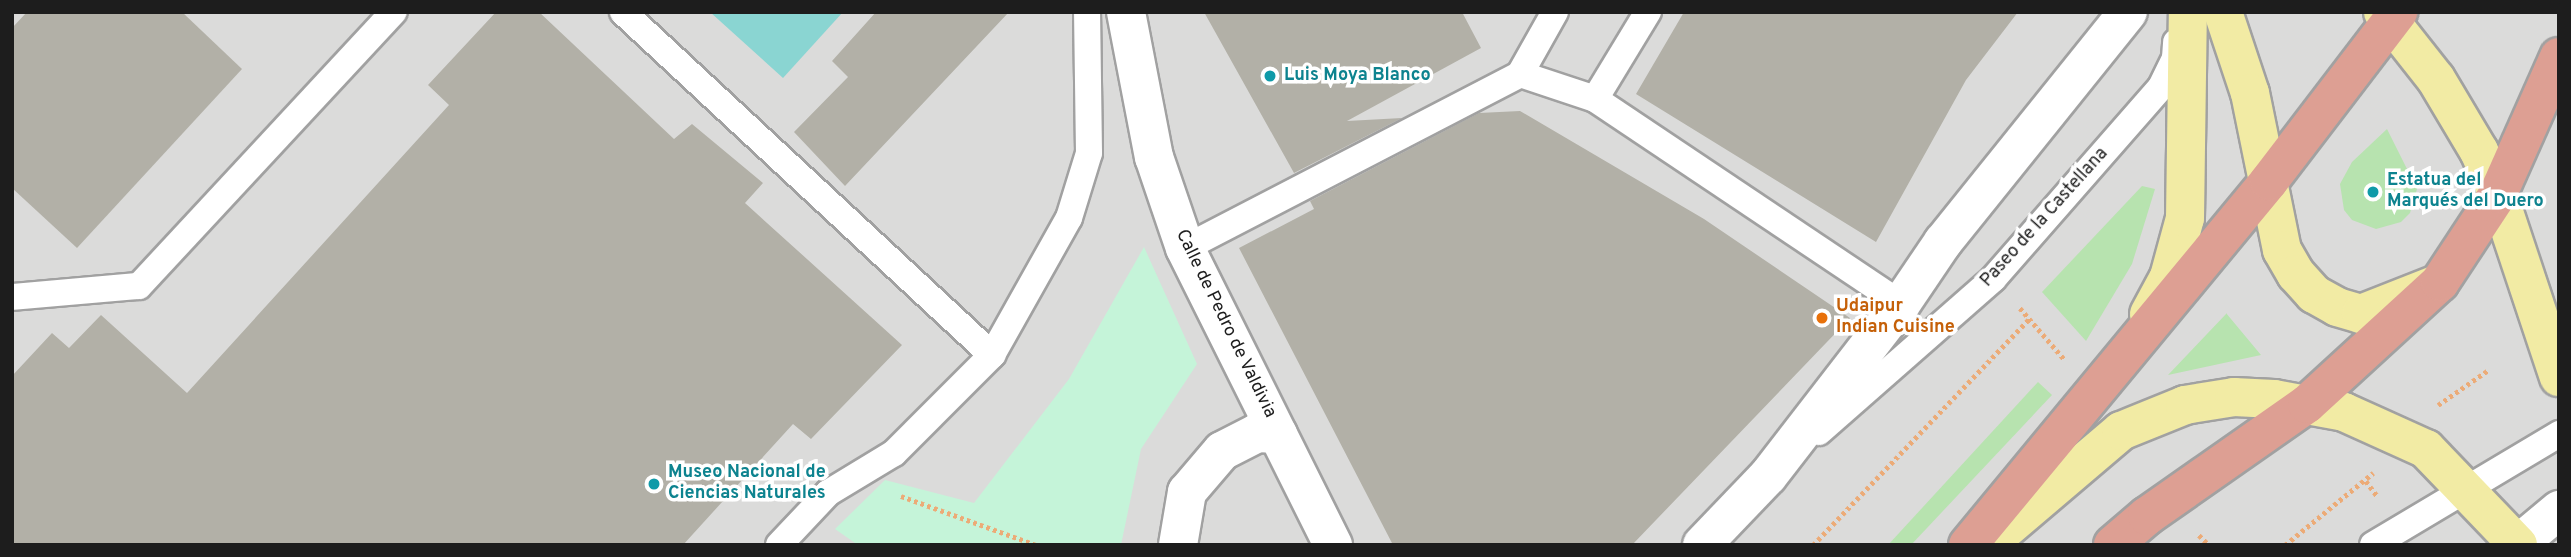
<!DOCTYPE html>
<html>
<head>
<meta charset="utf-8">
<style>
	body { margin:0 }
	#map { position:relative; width:2571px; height:557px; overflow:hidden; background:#edede4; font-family:Overpass,sans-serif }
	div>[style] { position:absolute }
	.residential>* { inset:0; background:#dbdbda }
	.grass>* { inset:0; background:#b7e3af }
	.park>* { inset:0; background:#c5f4d9 }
	.pitch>* { inset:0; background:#8ad5d2 }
	.building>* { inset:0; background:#b2b0a7 }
	.path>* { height:4.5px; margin-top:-2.25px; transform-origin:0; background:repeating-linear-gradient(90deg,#ecab77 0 3.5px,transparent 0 7px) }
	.roads { filter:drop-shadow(2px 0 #a1a1a1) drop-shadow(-2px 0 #a1a1a1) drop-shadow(0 2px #a1a1a1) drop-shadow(0 -2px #a1a1a1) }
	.lane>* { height:26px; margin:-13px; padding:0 13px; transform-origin:13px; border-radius:13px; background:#fff }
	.street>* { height:38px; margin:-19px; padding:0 19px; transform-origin:19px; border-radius:19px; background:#fff }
	.primary>* { height:38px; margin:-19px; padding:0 19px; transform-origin:19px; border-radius:19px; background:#f2eba4 }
	.highway>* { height:38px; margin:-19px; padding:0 19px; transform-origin:19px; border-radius:19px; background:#dd9f93 }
	.dots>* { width:19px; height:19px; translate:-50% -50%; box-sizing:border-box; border:4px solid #fff; border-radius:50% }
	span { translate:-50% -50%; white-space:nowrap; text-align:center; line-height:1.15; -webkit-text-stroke:7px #fff; paint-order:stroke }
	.culture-label { font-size:18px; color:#0d838f; font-weight:700 }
	.left { translate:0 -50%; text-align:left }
	.street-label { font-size:18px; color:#1d1d1d }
	.food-label { font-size:18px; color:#c56008; font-weight:700 }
	.frame { position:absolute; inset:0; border:14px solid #1d1d1d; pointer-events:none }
</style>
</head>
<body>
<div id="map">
	<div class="residential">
		<i style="clip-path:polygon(12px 12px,2559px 12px,2559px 545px,12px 545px)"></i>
	</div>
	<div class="grass">
		<i style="clip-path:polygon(2387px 129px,2417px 189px,2410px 213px,2401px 222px,2376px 229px,2352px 220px,2344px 210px,2340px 184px,2352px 162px)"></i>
		<i style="clip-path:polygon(2142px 186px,2155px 189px,2132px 264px,2086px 341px,2042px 292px)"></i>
		<i style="clip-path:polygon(2226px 313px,2261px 355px,2168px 375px,2226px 314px)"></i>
		<i style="clip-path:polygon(2038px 382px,2052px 395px,1911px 545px,1888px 545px)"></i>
	</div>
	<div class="park">
		<i style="clip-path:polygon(1144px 247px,1197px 364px,1141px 449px,1121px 545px,858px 545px,835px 529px,885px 480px,974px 503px,1069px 379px)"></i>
	</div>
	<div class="pitch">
		<i style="clip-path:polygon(710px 12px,843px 12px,783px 78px)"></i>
	</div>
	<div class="building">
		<i style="clip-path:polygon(27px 12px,182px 12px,242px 69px,77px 248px,12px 188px,12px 28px)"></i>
		<i style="clip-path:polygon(496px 12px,539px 12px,674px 139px,692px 124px,763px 183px,745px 203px,902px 345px,811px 439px,793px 424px,683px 545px,12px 545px,12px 376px,52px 333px,69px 348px,101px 315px,187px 393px,449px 105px,428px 85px)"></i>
		<i style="clip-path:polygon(876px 12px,1009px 12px,845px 186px,794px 132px,848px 77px,832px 61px)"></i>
		<i style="clip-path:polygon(1204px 12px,1462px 12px,1481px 48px,1347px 121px,1402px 118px,1294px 173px)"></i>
		<i style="clip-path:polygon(1684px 12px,2018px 12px,1966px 80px,1876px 242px,1636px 94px)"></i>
		<i style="clip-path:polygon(1520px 111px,1704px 219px,1850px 318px,1632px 545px,1393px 545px,1239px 248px,1314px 209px,1310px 201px,1479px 113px)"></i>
	</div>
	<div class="path">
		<i style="left:2020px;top:308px;width:69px;rotate:49.1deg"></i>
		<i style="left:2438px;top:405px;width:60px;rotate:-34.8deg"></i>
		<i style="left:2366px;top:481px;width:20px;rotate:53deg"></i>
		<i style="left:901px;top:496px;width:144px;rotate:19.9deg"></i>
		<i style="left:2199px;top:535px;width:14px;rotate:45deg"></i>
		<i style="left:1813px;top:545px;width:314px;rotate:-46.3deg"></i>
		<i style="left:2285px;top:545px;width:114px;rotate:-39.3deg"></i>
	</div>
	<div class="roads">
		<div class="lane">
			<i style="left:623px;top:12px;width:504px;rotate:42.91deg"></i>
			<i style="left:1520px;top:74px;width:71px;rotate:-60.6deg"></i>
			<i style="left:1595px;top:99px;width:102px;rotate:-58.7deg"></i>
			<i style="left:1185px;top:248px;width:377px;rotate:-27.4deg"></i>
			<i style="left:1520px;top:74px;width:79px;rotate:18.4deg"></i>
			<i style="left:1595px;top:99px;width:368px;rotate:33.8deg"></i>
			<i style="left:12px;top:297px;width:127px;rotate:-5deg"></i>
			<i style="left:139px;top:286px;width:374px;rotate:-47.1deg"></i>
			<i style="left:1819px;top:432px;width:232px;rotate:-41.3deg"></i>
			<i style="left:1993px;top:279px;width:255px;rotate:-48.8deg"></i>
			<i style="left:2161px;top:87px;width:32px;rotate:-64deg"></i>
			<i style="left:2175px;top:58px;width:16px;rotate:-86deg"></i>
			<i style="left:779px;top:545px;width:71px;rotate:-46.7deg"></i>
			<i style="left:828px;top:493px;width:77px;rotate:-31.2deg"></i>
			<i style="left:894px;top:453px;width:139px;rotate:-45deg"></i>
			<i style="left:992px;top:355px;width:157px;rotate:-60.7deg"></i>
			<i style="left:1069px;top:218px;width:68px;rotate:-72.9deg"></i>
			<i style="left:1089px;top:153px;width:141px;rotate:-90.8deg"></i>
			<i style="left:2373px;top:545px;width:217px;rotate:-30.8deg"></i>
		</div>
		<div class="street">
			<i style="left:1126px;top:12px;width:148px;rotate:79.1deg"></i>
			<i style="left:1154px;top:157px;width:96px;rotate:71.2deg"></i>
			<i style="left:1185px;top:248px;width:332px;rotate:63.5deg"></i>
			<i style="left:1178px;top:545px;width:54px;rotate:-80.4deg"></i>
			<i style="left:1187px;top:492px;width:54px;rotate:-49.5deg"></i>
			<i style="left:1222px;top:451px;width:39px;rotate:-27deg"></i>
			<i style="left:1257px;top:433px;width:21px;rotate:3deg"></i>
			<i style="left:1702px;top:545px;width:95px;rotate:-46.3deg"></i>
			<i style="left:1768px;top:476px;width:217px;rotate:-52.3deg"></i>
			<i style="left:1901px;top:304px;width:75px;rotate:-55.9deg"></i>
			<i style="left:1943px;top:242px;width:295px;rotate:-51.2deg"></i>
			<i style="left:2517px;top:545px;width:55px;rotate:-39.8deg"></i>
		</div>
		<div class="primary">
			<i style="left:2223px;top:12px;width:85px;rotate:71.6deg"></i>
			<i style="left:2250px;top:93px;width:160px;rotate:78.5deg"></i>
			<i style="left:2282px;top:250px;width:28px;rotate:60deg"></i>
			<i style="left:2296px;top:274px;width:27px;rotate:48deg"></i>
			<i style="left:2314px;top:294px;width:26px;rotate:29deg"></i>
			<i style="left:2337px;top:307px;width:25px;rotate:16deg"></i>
			<i style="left:2361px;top:314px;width:76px;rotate:-21.5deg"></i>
			<i style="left:2383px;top:12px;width:85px;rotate:51.7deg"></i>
			<i style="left:2436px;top:79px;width:84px;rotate:59.2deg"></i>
			<i style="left:2479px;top:151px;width:47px;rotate:66.2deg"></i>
			<i style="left:2498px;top:194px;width:193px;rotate:71.6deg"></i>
			<i style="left:2149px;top:314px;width:42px;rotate:-61.6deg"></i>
			<i style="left:2169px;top:277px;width:61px;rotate:-74.8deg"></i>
			<i style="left:2185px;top:218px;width:206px;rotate:-89.2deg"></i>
			<i style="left:1987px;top:545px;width:176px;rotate:-40.4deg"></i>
			<i style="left:2121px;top:431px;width:69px;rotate:-22.1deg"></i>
			<i style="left:2185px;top:405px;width:50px;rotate:-9.3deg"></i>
			<i style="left:2234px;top:397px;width:40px;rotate:2.9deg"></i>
			<i style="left:2274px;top:399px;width:71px;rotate:10.5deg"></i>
			<i style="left:2344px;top:412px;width:90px;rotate:24.3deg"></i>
			<i style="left:2426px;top:449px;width:133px;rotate:46.2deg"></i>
		</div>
		<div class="highway">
			<i style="left:1968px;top:545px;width:472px;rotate:-50.4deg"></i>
			<i style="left:2269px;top:181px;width:213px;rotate:-52.6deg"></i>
			<i style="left:2113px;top:545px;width:45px;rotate:-40.5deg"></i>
			<i style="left:2147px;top:516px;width:195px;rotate:-35deg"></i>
			<i style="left:2307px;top:404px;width:180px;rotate:-42.5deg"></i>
			<i style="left:2440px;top:282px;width:105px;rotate:-56.6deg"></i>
			<i style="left:2498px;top:194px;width:150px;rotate:-66deg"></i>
		</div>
	</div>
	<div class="dots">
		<i style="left:1270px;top:76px;background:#0f9aa8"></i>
		<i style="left:2373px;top:192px;background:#0f9aa8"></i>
		<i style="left:1822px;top:318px;background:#e8710a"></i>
		<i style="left:654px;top:484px;background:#0f9aa8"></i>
	</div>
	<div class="culture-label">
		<span class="left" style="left:1284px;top:76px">Luis Moya Blanco</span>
		<span class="left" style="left:2387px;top:192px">Estatua del<br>Marqués del Duero</span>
		<span class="left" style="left:668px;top:484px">Museo Nacional de<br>Ciencias Naturales</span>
	</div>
	<div class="street-label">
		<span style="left:2045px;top:218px;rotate:-48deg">Paseo de la Castellana</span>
		<span style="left:1225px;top:324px;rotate:64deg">Calle de Pedro de Valdivia</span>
	</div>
	<div class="food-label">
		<span class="left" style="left:1836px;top:318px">Udaipur<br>Indian Cuisine</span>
	</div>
	<div class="frame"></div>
</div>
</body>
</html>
